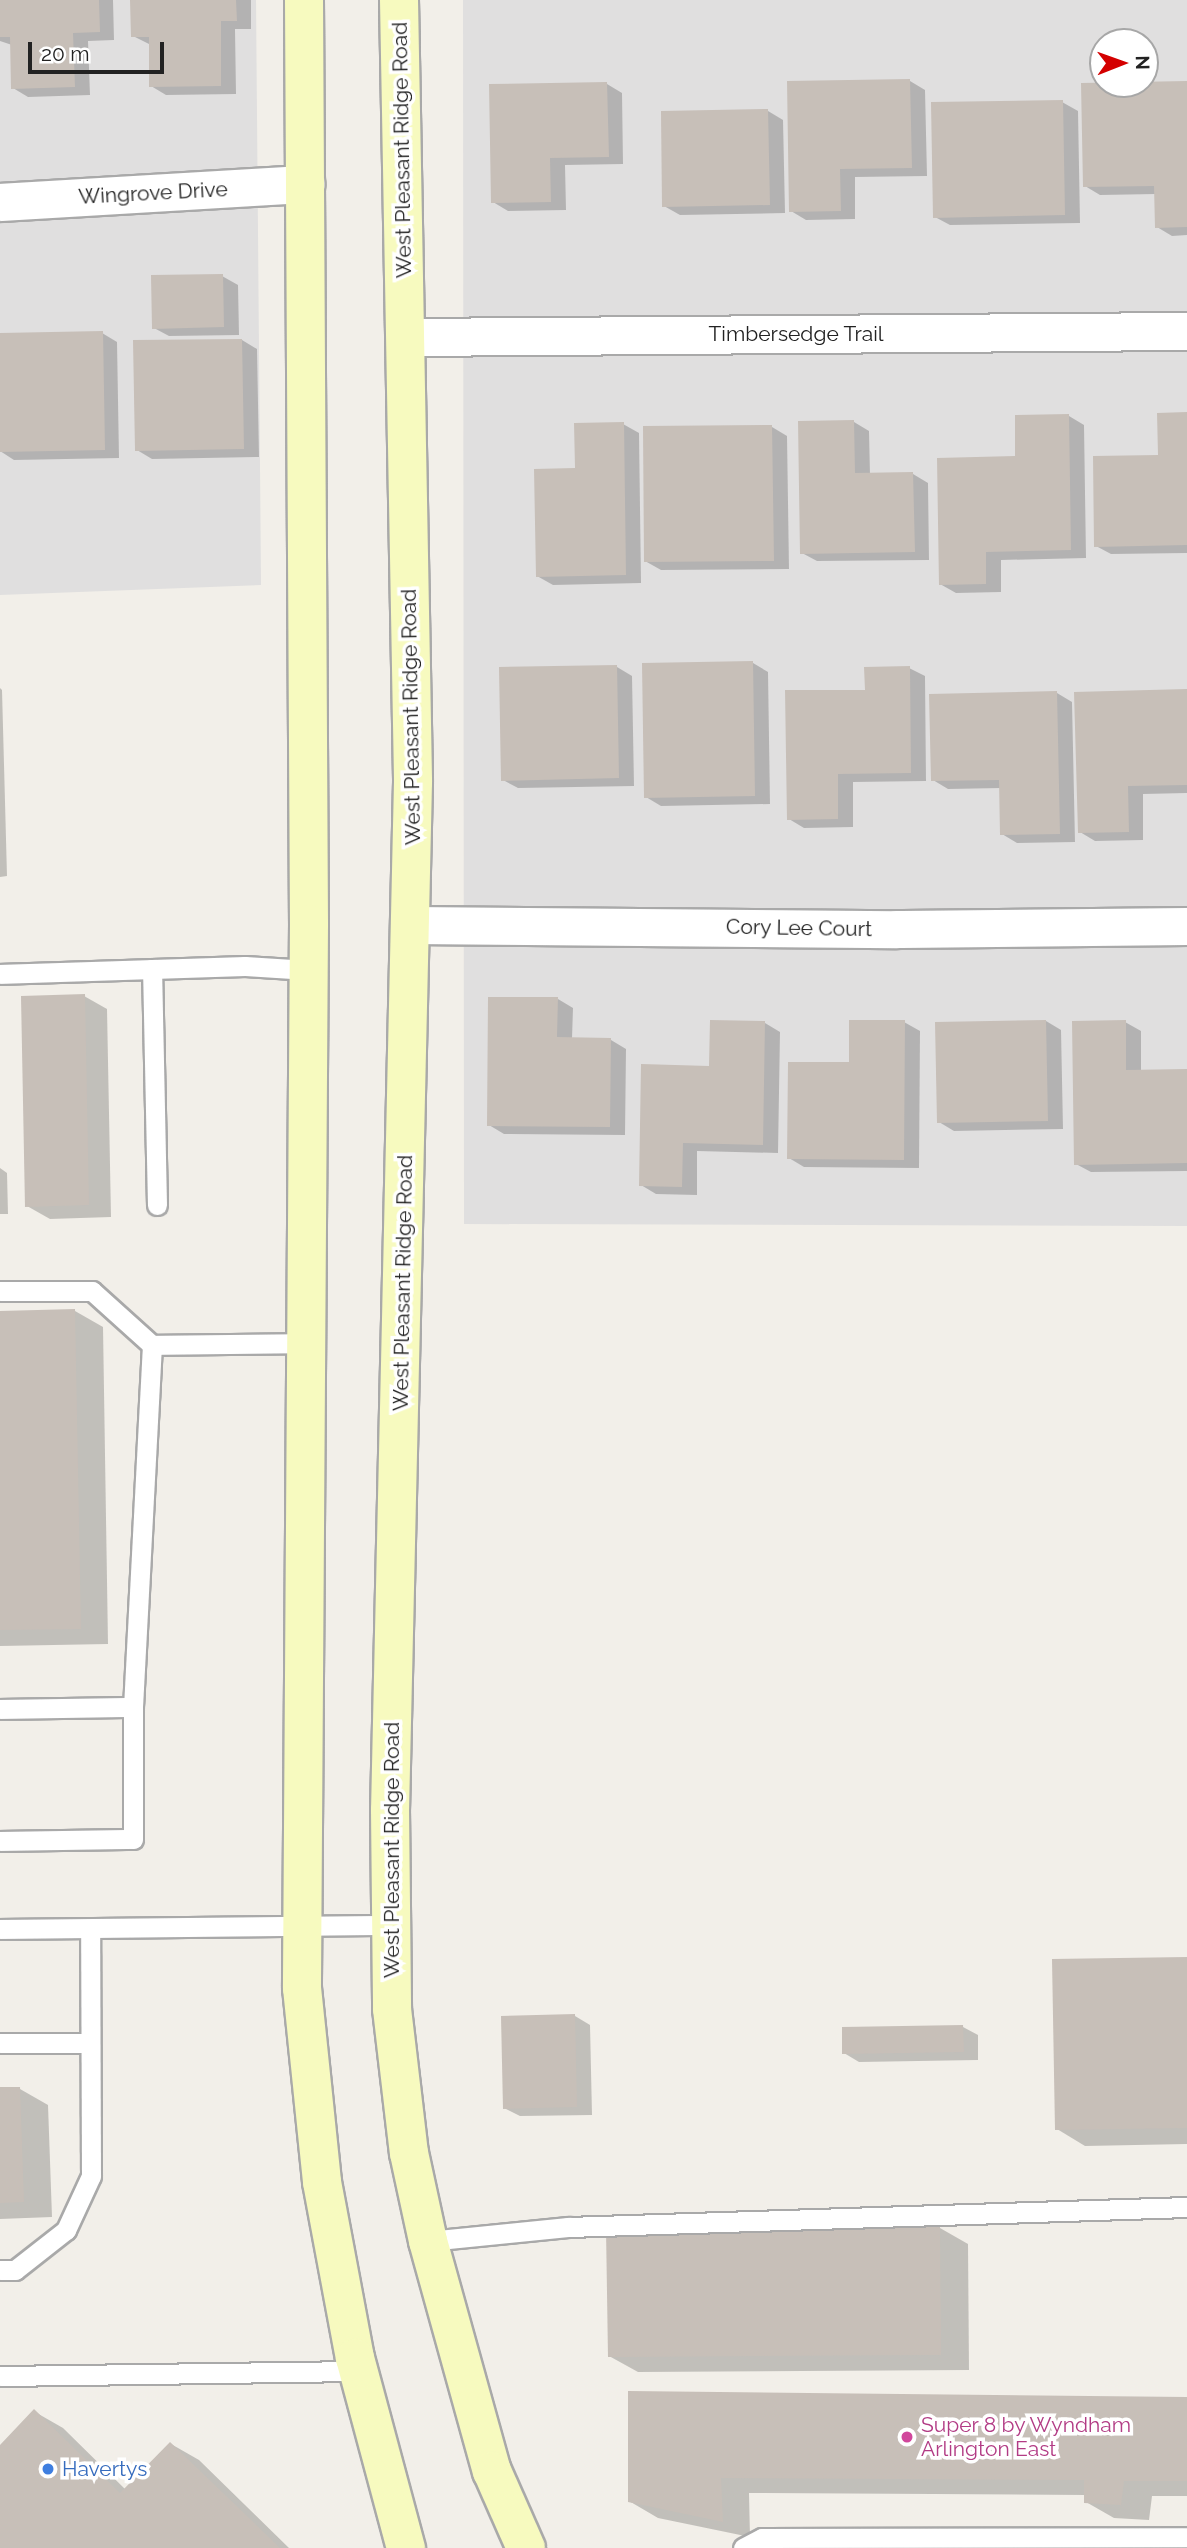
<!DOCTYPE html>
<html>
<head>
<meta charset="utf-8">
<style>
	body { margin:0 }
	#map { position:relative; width:1187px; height:2548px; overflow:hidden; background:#f2efe9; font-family:Raleway,sans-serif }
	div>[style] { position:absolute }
	.residential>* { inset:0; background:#e0dfdf }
	.shadow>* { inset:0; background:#0003 }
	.building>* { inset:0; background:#c7bfb8 }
	.roads { filter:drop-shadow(2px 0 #a9a9a9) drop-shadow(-2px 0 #a9a9a9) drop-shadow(0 2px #a9a9a9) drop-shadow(0 -2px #a9a9a9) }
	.lane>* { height:19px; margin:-9.5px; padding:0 9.5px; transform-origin:9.5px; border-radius:9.5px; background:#fff }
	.street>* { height:37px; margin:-18.5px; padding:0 18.5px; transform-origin:18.5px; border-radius:18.5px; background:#fff }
	.secondary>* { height:38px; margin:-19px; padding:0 19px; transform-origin:19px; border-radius:19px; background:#f7fabf }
	.dots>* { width:19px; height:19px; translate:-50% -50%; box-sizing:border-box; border:4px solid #fff; border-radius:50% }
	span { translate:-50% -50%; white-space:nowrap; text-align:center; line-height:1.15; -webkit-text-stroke:7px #fff; paint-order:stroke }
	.street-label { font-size:21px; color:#222 }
	.hotel-label { font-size:21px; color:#b23c85 }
	.left { translate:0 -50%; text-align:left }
	.shop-label { font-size:21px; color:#366cbe }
	.north { position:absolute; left:1089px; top:28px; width:70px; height:70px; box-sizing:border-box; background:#fff; border:2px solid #a7a7a7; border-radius:50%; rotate:89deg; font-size:19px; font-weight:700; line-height:28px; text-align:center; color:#222 }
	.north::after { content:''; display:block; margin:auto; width:24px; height:32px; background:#d40000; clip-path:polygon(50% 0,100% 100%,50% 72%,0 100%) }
	.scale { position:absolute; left:28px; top:42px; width:136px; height:32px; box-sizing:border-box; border:4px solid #222; border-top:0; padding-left:9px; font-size:21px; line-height:24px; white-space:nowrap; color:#222; -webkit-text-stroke:5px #fff; paint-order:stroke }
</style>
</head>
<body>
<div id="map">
	<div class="residential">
		<i style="clip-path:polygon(0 0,256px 0,261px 585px,0 595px)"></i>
		<i style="clip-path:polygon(evenodd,463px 0,1187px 0,1187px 1226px,464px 1224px,463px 0,1103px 42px,1145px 42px,1145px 84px,1103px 84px,1103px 42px)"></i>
	</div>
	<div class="shadow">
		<i style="clip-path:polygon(0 0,113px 0,114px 40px,88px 41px,90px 95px,28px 97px,13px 88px,12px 45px,0 41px)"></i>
		<i style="clip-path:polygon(132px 0,251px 0,251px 29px,235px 29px,236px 94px,166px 95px,151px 86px,151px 45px,133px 36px)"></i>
		<i style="clip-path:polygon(910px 81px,925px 90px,927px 176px,855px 177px,855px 219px,806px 220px,791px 211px)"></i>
		<i style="clip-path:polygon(1187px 83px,1187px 235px,1172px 236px,1157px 227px,1156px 194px,1100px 195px,1085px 186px)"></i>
		<i style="clip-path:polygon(607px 84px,622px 93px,623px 164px,565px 165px,566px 210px,508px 211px,493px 202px)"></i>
		<i style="clip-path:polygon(1062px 102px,1078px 111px,1080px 223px,950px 225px,935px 217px)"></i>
		<i style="clip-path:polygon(768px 111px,783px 120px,785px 213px,680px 215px,664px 206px)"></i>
		<i style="clip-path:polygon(222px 276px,238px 285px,239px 335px,169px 336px,154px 328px)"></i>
		<i style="clip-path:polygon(102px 333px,117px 342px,119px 458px,14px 460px,0 451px,0 335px)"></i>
		<i style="clip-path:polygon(242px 340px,257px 349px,259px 457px,152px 459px,137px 450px)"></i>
		<i style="clip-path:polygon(1187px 414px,1187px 553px,1111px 554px,1096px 546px)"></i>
		<i style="clip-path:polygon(1069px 416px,1084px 425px,1086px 558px,1001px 560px,1001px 592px,956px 593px,940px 584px,1017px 458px)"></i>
		<i style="clip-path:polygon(854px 422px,869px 431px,870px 475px,913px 474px,928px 483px,929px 560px,817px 561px,802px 553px)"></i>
		<i style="clip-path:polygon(623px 424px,639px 433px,641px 583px,553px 585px,537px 576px,576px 470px)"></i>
		<i style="clip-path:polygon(772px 427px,787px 436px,789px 569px,661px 570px,645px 561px)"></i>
		<i style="clip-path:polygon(753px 663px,768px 672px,770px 804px,661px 806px,646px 797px)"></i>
		<i style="clip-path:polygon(617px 667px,632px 676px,634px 786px,518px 788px,503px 780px)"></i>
		<i style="clip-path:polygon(909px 668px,925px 676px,926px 781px,853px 782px,853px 827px,804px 828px,789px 819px,867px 691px)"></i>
		<i style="clip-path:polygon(0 688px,2px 690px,7px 876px,0 877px)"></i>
		<i style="clip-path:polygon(1187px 691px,1187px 793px,1143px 794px,1143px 840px,1095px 841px,1080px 832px)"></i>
		<i style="clip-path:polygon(1057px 693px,1072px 702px,1075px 842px,1017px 843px,1002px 834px,1001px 788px,948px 789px,933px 780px)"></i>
		<i style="clip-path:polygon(84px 996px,107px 1009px,111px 1217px,50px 1219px,27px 1206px)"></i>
		<i style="clip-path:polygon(558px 999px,573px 1008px,572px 1039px,611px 1040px,626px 1049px,625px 1135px,504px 1134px,489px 1125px)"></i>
		<i style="clip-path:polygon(1046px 1021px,1061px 1030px,1063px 1129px,954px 1131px,939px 1122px)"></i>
		<i style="clip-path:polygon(904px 1022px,920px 1031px,919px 1168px,804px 1167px,789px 1158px,851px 1064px)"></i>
		<i style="clip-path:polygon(1125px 1022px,1141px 1031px,1141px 1072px,1187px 1071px,1187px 1171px,1091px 1172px,1076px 1164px)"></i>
		<i style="clip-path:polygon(765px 1023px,780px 1032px,778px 1153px,697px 1151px,697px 1195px,656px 1194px,641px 1185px,711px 1068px)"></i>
		<i style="clip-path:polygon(0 1168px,7px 1173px,8px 1214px,0 1214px)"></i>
		<i style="clip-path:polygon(75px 1311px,103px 1327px,108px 1644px,0 1646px,0 1312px)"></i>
		<i style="clip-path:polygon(1187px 1958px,1187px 2144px,1085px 2146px,1057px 2129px)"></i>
		<i style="clip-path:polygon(575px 2016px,590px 2025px,592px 2115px,520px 2116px,504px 2108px)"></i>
		<i style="clip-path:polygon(963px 2027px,978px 2035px,978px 2060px,859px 2062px,844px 2053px)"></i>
		<i style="clip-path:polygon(0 2089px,20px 2089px,48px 2105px,52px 2217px,0 2219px)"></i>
		<i style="clip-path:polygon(940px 2228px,968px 2244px,969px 2370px,638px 2372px,609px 2356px)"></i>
		<i style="clip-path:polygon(630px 2393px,1187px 2399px,1187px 2496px,1152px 2496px,1149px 2520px,1114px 2518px,1086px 2502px,1086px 2495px,749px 2493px,750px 2537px,658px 2518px,629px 2501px)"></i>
		<i style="clip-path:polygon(35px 2412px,63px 2428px,126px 2490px,171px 2444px,199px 2460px,289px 2548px,0 2548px,0 2448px)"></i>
	</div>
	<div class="building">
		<i style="clip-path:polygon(0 0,99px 0,100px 32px,73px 33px,75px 87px,11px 89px,10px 37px,0 37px)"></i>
		<i style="clip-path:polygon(130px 0,236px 0,237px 21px,221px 21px,221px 86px,149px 87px,149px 37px,131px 37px)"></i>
		<i style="clip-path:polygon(910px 79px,912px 168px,840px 169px,841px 211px,789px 212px,787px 81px)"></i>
		<i style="clip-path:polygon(1187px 81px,1187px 227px,1155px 228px,1154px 186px,1083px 187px,1081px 83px)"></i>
		<i style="clip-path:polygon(607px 82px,609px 157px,550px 158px,551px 202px,491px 203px,489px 84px)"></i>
		<i style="clip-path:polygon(1063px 100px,1065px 215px,933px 218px,931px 102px)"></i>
		<i style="clip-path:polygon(768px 109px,770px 205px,662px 207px,661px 111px)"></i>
		<i style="clip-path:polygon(223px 274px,224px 327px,152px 329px,151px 275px)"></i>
		<i style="clip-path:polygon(103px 331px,105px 450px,0 452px,0 333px)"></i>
		<i style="clip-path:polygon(242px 339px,244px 449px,135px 451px,133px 340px)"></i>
		<i style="clip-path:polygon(1187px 412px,1187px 545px,1094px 547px,1093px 456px,1158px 455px,1157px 413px)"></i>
		<i style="clip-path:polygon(1069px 414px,1071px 550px,986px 552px,986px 584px,939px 585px,937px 458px,1015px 456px,1015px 415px)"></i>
		<i style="clip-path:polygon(854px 420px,855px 473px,913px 472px,915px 552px,800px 554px,798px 421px)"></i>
		<i style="clip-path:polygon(624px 422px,626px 575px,536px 577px,534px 469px,575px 468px,574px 423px)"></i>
		<i style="clip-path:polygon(772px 425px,774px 561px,644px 562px,643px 426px)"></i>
		<i style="clip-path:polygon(753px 661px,755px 796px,644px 798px,642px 663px)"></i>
		<i style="clip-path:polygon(617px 665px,619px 778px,501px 781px,499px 667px)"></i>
		<i style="clip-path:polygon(910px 666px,911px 773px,838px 774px,838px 819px,787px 820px,785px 690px,865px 690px,864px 667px)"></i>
		<i style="clip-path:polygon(1187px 689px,1187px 785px,1128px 786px,1129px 832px,1078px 833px,1074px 692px)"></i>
		<i style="clip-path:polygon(1057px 691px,1060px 834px,1000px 835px,999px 780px,931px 781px,929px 694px)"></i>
		<i style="clip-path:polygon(85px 994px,89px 1205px,25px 1207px,21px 996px)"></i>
		<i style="clip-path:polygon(488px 997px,558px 997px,557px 1037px,611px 1038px,610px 1127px,487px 1126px)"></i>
		<i style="clip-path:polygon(710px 1020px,765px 1021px,763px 1145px,683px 1143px,682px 1187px,639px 1186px,641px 1064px,709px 1066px)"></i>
		<i style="clip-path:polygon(849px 1020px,905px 1020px,904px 1160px,787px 1159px,788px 1062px,849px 1062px)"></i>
		<i style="clip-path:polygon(1046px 1020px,1048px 1121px,937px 1123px,935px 1022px)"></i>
		<i style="clip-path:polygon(1126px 1020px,1126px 1070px,1187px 1069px,1187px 1163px,1074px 1165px,1072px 1021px)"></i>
		<i style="clip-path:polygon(75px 1309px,81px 1629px,0 1630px,0 1311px)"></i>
		<i style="clip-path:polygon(1187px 1957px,1187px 2128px,1055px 2130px,1052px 1959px)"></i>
		<i style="clip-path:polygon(575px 2014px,577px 2107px,503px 2109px,501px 2016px)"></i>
		<i style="clip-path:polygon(963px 2025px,964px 2052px,842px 2054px,842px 2027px)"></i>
		<i style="clip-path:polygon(0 2087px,20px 2087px,24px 2202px,0 2203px)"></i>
		<i style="clip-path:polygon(940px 2226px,941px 2355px,608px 2357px,606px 2228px)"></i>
		<i style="clip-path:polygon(628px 2391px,1187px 2397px,1187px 2481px,1124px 2481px,1121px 2505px,1084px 2503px,1084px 2480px,721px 2478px,723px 2522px,628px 2502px)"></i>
		<i style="clip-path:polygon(34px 2409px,120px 2493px,170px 2442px,280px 2548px,0 2548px,0 2445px)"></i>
	</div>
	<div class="roads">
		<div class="lane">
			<i style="left:0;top:974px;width:152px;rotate:-1.9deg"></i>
			<i style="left:157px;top:1205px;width:236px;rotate:-91.2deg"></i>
			<i style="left:152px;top:969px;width:93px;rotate:-1.8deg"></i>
			<i style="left:245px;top:966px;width:63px;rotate:3.6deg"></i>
			<i style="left:0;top:1291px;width:92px"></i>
			<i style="left:92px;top:1291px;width:81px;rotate:42deg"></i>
			<i style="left:0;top:1709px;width:133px;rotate:-0.9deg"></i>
			<i style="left:133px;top:1707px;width:362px;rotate:-87deg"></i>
			<i style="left:152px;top:1345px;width:155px;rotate:-0.7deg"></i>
			<i style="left:0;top:1841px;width:133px;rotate:-0.9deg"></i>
			<i style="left:133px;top:1839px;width:132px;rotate:-90deg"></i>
			<i style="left:0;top:1929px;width:392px;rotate:-0.6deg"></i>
			<i style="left:0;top:2043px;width:90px"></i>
			<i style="left:428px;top:2241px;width:141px;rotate:-5.7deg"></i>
			<i style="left:568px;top:2227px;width:619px;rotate:-1.85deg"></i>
			<i style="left:0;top:2270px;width:15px"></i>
			<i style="left:15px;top:2270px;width:65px;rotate:-38.1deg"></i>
			<i style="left:66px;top:2230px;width:60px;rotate:-65.2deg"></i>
			<i style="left:91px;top:2176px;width:247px;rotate:-90.2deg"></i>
			<i style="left:0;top:2376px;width:358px;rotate:-0.8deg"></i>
			<i style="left:743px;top:2548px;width:21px;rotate:-28deg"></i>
			<i style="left:762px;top:2538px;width:425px;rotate:-0.1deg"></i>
		</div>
		<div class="street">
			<i style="left:0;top:202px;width:306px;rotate:-3.4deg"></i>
			<i style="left:406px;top:337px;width:781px;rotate:-0.44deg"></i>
			<i style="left:411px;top:925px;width:485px;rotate:0.5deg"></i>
			<i style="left:896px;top:929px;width:291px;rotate:-0.6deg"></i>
		</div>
		<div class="secondary">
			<i style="left:304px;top:0;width:924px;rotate:89.69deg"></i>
			<i style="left:309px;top:924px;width:1064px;rotate:90.38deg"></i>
			<i style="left:302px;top:1988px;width:195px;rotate:84.1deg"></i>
			<i style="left:322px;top:2182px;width:179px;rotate:79.4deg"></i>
			<i style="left:355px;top:2358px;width:197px;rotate:75deg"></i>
			<i style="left:399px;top:0;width:782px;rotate:88.97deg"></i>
			<i style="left:413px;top:782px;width:1028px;rotate:91.28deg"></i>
			<i style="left:390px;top:1810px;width:199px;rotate:89.4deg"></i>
			<i style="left:392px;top:2009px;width:145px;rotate:83.3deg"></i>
			<i style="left:409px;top:2153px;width:90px;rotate:77.8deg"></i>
			<i style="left:428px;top:2241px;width:239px;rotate:74.5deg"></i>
			<i style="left:492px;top:2471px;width:84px;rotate:66.2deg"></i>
		</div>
	</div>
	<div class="dots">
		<i style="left:907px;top:2437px;background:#d1479c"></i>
		<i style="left:48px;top:2469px;background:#3f7fe0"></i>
	</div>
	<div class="street-label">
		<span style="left:402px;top:150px;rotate:-91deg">West Pleasant Ridge Road</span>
		<span style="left:153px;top:193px;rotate:-3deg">Wingrove Drive</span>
		<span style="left:796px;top:334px">Timbersedge Trail</span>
		<span style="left:411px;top:717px;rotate:-91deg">West Pleasant Ridge Road</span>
		<span style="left:799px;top:928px;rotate:1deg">Cory Lee Court</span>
		<span style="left:403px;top:1283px;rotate:-89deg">West Pleasant Ridge Road</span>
		<span style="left:392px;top:1850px;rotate:-90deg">West Pleasant Ridge Road</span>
	</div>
	<div class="hotel-label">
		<span class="left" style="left:921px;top:2437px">Super 8 by Wyndham<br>Arlington East</span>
	</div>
	<div class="shop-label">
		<span class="left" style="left:62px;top:2469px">Havertys</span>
	</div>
	<div class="north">N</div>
	<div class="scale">20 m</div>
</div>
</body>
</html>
